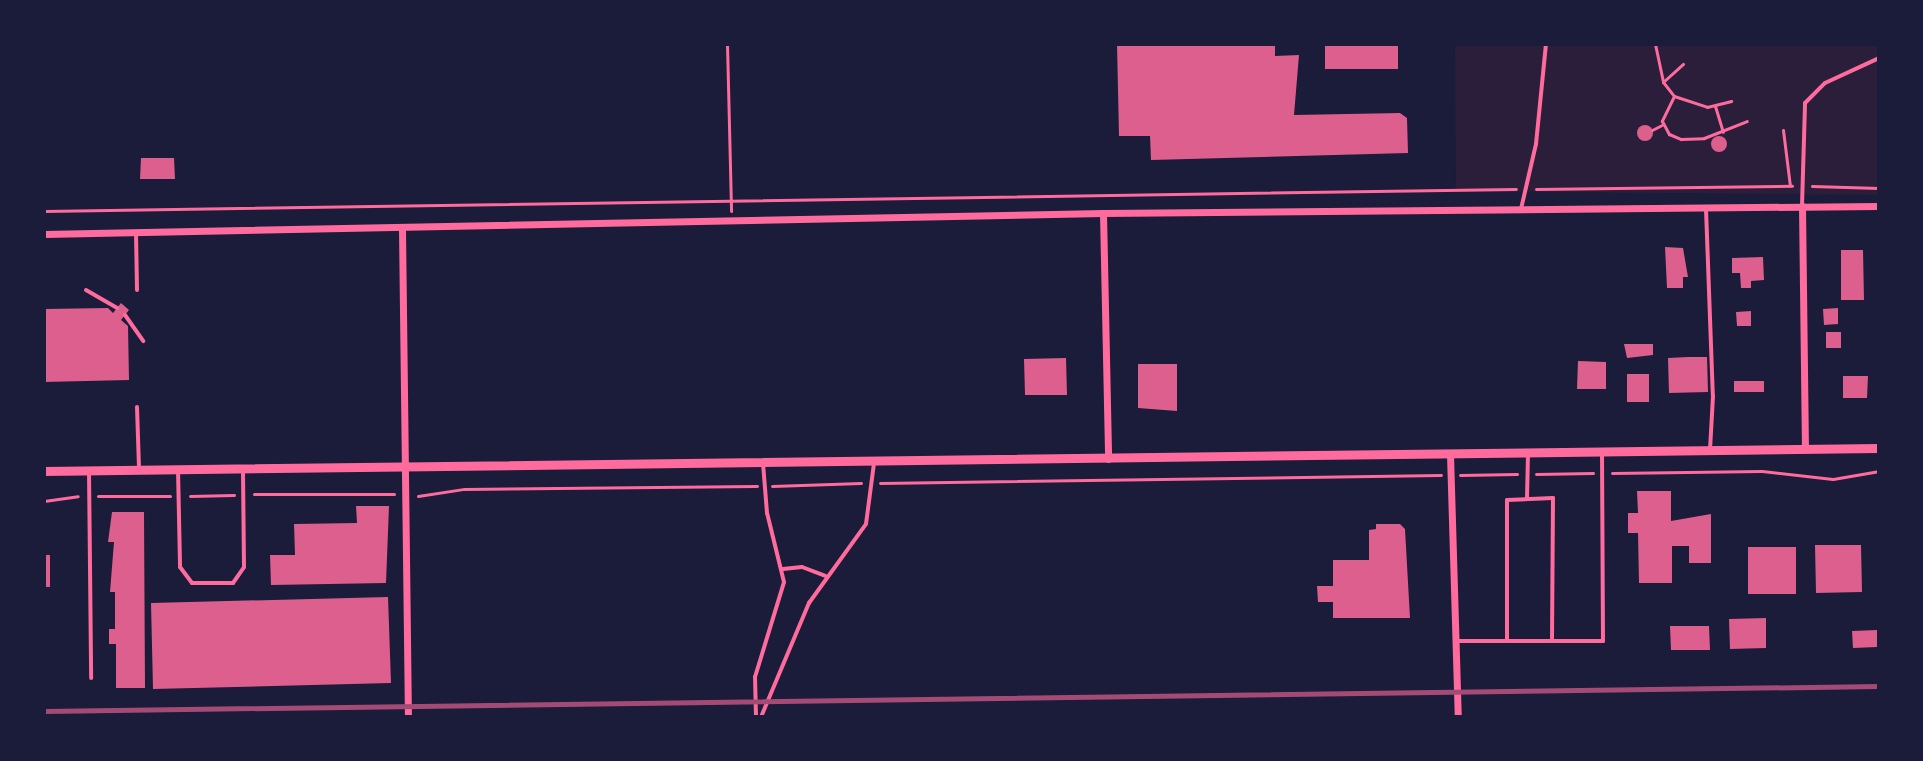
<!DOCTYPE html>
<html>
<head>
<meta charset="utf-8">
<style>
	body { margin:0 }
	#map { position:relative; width:1923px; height:761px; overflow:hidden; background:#1b1b3a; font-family:Rubik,sans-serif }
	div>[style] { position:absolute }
	.green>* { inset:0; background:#2a1e3b }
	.building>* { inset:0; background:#dd5f8e }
	.round { border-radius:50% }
	.path>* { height:3px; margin:-1.5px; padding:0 1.5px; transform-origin:1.5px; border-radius:1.5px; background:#ff6b9d }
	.service>* { height:4px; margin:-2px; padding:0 2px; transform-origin:2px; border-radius:2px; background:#ff6b9d }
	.minor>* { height:7px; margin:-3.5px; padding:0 3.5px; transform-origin:3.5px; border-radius:3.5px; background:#ff6b9d }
	.tertiary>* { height:9px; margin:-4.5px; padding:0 4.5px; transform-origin:4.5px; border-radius:4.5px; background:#ff6b9d }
	.rail>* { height:5px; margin:-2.5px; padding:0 2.5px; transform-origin:2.5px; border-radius:2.5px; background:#a44b75 }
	span { translate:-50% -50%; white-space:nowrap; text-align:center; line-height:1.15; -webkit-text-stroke:7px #1b1b3a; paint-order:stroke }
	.frame { position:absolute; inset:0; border:46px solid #1b1b3a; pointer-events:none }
</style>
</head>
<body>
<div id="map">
	<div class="green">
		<i style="clip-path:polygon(1455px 44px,1879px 44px,1879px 195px,1456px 191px)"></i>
	</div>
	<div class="building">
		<i style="clip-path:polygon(1117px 44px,1275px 44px,1275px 56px,1299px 55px,1294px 115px,1400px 113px,1407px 118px,1408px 153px,1151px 160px,1150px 136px,1119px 136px)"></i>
		<i style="clip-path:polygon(1325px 44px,1398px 44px,1398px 69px,1325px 69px)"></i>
		<i class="round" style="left:1637px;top:125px;width:16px;height:16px"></i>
		<i class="round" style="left:1711px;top:136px;width:16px;height:16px"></i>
		<i style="clip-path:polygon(141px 158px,174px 158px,175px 179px,140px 179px)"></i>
		<i style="clip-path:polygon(1665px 247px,1683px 248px,1688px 277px,1683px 277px,1683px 288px,1667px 288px)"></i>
		<i style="clip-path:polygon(1841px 250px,1863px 250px,1864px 300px,1841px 300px)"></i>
		<i style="clip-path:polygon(1763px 257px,1764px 280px,1751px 281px,1751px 288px,1741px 288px,1740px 273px,1732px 273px,1732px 258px)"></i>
		<i style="clip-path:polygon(121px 303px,129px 310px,121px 320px,128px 326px,129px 380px,44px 382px,44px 309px,108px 308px,113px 313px)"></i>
		<i style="clip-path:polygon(1838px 308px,1838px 324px,1824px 325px,1823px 309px)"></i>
		<i style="clip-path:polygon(1751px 311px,1751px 326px,1737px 326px,1736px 312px)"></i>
		<i style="clip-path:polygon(1826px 332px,1841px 332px,1841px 348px,1826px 348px)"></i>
		<i style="clip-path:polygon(1624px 344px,1653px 344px,1653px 355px,1627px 358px)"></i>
		<i style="clip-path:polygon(1688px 357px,1707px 357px,1708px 392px,1669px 393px,1668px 358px)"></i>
		<i style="clip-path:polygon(1066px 358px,1067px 395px,1025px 395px,1024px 359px)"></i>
		<i style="clip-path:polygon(1578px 361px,1606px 362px,1606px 389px,1577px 389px)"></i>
		<i style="clip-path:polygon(1138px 364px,1177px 364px,1177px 411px,1138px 408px)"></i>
		<i style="clip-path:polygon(1627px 374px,1649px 374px,1649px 402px,1627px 402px)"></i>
		<i style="clip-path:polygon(1843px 376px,1868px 376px,1867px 398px,1843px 398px)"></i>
		<i style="clip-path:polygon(1734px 381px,1764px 381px,1764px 392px,1734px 392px)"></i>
		<i style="clip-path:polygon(1637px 491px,1671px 491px,1671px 521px,1711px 514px,1711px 563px,1689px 563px,1689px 546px,1672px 546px,1672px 583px,1639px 583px,1638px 533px,1628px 533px,1628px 513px,1638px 513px)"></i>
		<i style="clip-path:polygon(356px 506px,389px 506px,386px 583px,271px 585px,270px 555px,295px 555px,294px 524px,357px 523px)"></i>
		<i style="clip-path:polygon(112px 512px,144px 512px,145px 688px,116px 688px,116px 644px,109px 644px,109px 629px,115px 629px,115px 592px,110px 592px,114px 542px,108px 542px)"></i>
		<i style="clip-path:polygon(1376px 524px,1400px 524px,1405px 529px,1410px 618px,1333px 618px,1333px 602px,1318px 602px,1317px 586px,1333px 586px,1333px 560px,1369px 560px,1369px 530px,1376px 529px)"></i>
		<i style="clip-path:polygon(1815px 545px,1861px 545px,1862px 592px,1816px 593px)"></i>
		<i style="clip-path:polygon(1748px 547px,1796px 547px,1796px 594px,1748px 594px)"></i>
		<i style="clip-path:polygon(44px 555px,50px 555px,50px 587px,44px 587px)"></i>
		<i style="clip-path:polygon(388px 597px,391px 683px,153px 689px,151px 603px)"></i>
		<i style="clip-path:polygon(1766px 618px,1766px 648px,1730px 649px,1729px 619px)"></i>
		<i style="clip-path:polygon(1670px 626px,1709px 626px,1710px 650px,1671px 650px)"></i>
		<i style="clip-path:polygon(1877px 630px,1877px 647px,1853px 648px,1852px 631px)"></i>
	</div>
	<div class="path">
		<i style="left:727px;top:44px;width:167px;rotate:88.6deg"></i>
		<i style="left:1655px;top:44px;width:39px;rotate:78deg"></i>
		<i style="left:1663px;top:82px;width:18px;rotate:52deg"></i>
		<i style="left:1674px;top:96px;width:35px;rotate:18deg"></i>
		<i style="left:1707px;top:107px;width:25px;rotate:-14deg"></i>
		<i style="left:1663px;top:82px;width:27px;rotate:-42deg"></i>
		<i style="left:1674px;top:96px;width:28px;rotate:116deg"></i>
		<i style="left:1662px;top:121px;width:15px;rotate:62deg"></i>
		<i style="left:1669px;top:134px;width:13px;rotate:23deg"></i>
		<i style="left:1681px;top:139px;width:23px;rotate:-2deg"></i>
		<i style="left:1704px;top:138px;width:46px;rotate:-21.6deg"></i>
		<i style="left:1715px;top:106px;width:27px;rotate:73deg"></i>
		<i style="left:1652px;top:130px;width:11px;rotate:-27deg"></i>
		<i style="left:1783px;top:130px;width:56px;rotate:82.9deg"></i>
		<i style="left:1812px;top:186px;width:67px;rotate:1.7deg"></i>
		<i style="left:1536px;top:189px;width:256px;rotate:-0.7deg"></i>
		<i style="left:44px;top:211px;width:1472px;rotate:-0.86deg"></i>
		<i style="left:1612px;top:473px;width:150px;rotate:-0.8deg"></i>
		<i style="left:1762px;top:471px;width:71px;rotate:6.4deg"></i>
		<i style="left:1833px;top:479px;width:47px;rotate:-9.9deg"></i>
		<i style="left:1536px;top:474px;width:57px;rotate:-1deg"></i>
		<i style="left:1460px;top:475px;width:57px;rotate:-1deg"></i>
		<i style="left:880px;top:483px;width:561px;rotate:-0.82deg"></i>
		<i style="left:772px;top:486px;width:89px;rotate:-1.9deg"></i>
		<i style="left:254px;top:494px;width:140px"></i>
		<i style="left:98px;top:496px;width:72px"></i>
		<i style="left:190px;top:496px;width:44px;rotate:-1.3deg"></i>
		<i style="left:418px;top:496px;width:47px;rotate:-8.7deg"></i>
		<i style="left:464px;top:489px;width:293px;rotate:-0.6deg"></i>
		<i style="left:44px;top:501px;width:34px;rotate:-8deg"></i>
	</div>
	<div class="service">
		<i style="left:1802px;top:206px;width:103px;rotate:-88.3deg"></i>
		<i style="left:1805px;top:103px;width:28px;rotate:-45deg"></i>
		<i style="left:1825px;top:83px;width:60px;rotate:-24.8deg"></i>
		<i style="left:1521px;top:209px;width:67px;rotate:-77deg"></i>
		<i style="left:1536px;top:144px;width:100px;rotate:-84.3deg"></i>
		<i style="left:1706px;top:209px;width:187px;rotate:87.9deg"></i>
		<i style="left:1713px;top:396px;width:54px;rotate:93.2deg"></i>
		<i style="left:136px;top:232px;width:58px;rotate:89deg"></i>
		<i style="left:86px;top:290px;width:36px;rotate:30deg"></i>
		<i style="left:125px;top:315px;width:32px;rotate:55deg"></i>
		<i style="left:137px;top:407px;width:60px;rotate:88.1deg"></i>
		<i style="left:178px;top:469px;width:98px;rotate:88.8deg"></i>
		<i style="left:180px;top:567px;width:20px;rotate:53deg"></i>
		<i style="left:192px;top:583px;width:41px"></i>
		<i style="left:233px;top:583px;width:19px;rotate:-55deg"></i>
		<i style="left:244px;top:567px;width:96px;rotate:-90.6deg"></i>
		<i style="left:89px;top:471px;width:207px;rotate:89.4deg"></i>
		<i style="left:1527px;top:498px;width:45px;rotate:-88.7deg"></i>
		<i style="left:783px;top:569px;width:19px;rotate:-6deg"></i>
		<i style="left:802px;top:567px;width:25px;rotate:21deg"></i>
		<i style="left:1456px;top:641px;width:96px"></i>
		<i style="left:1552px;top:641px;width:143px;rotate:-89.6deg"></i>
		<i style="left:1553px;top:498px;width:46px;rotate:177.5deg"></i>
		<i style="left:1507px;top:500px;width:141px;rotate:90deg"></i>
		<i style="left:1552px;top:641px;width:51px"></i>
		<i style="left:1603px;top:641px;width:187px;rotate:-90.3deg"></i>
		<i style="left:756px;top:717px;width:40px;rotate:-91.4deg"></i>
		<i style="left:755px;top:677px;width:99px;rotate:-73deg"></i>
		<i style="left:784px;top:582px;width:71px;rotate:-103.8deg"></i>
		<i style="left:767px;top:513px;width:50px;rotate:-94.6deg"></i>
		<i style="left:761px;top:717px;width:124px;rotate:-67.2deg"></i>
		<i style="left:809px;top:603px;width:97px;rotate:-54.2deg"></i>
		<i style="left:866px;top:524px;width:62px;rotate:-82.5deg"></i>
	</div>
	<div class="minor">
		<i style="left:1802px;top:206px;width:242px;rotate:89.3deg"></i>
		<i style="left:1103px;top:213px;width:246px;rotate:88.8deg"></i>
		<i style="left:402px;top:229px;width:488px;rotate:89.3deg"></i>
		<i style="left:44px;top:234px;width:1059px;rotate:-1.14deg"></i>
		<i style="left:1103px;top:213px;width:776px;rotate:-0.52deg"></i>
		<i style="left:1450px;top:454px;width:263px;rotate:88.3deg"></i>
	</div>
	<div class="tertiary">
		<i style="left:44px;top:471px;width:1835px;rotate:-0.72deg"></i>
	</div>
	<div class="rail">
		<i style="left:44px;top:711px;width:1835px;rotate:-0.78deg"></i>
	</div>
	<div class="frame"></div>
</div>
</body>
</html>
